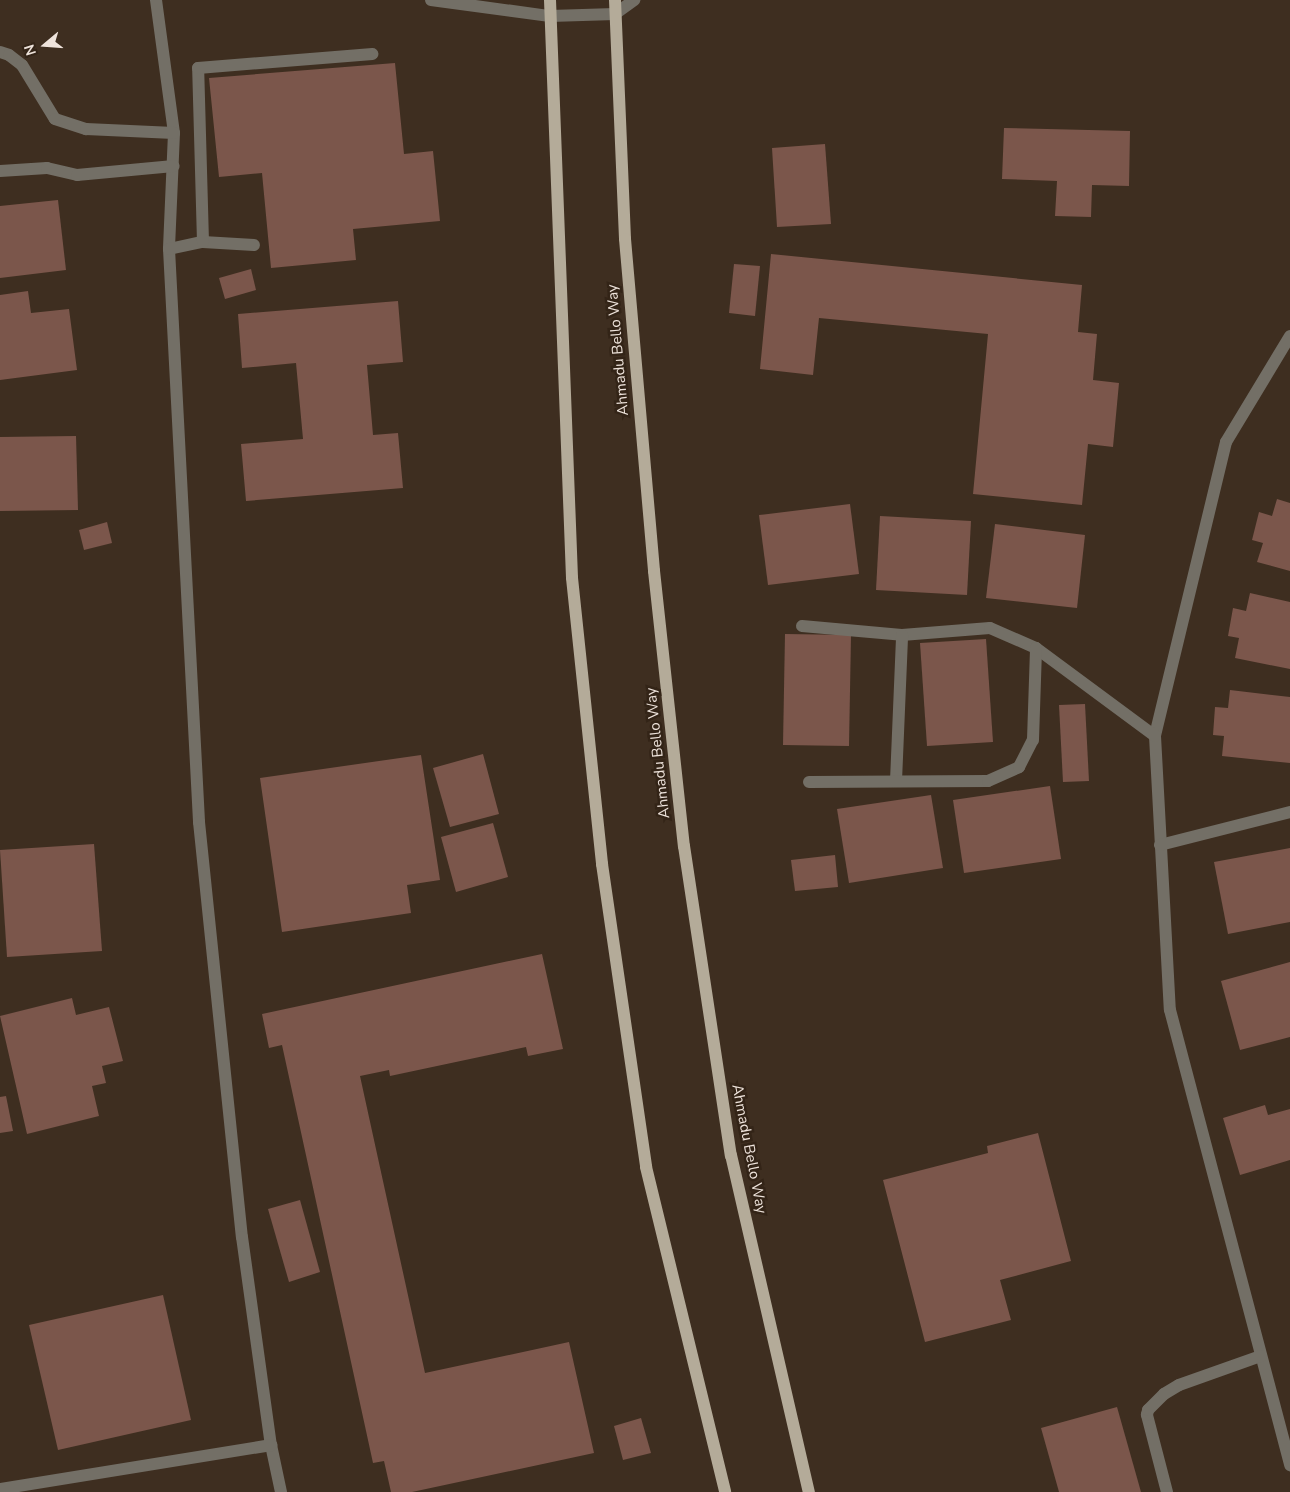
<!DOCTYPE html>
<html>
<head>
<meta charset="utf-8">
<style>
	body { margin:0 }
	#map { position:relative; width:1290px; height:1492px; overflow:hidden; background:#3e2e20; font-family:"Nunito Sans",sans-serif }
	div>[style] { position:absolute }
	.building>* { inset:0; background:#7b564b }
	.minor>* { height:12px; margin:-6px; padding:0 6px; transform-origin:6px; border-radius:6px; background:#736f66 }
	.major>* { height:12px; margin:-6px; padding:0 6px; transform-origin:6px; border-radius:6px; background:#b4ab99 }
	span { translate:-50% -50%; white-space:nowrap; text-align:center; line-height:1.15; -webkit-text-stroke:5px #332417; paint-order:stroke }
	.street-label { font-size:15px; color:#eee3db }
	.north { position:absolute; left:20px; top:20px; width:50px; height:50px; -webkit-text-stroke:4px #332417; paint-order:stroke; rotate:252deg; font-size:14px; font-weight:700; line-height:20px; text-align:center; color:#eee3db }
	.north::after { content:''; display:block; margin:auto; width:18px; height:22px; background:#eee3db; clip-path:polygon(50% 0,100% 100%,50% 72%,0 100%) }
</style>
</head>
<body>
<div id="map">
	<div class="building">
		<i style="clip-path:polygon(395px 63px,404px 154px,433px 151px,440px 221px,353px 229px,356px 260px,271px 268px,262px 173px,219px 177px,209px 78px)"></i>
		<i style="clip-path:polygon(1004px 128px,1130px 131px,1129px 186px,1092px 185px,1091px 217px,1055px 216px,1057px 181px,1002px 179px)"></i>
		<i style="clip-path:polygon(825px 144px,831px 224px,777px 227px,772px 148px)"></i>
		<i style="clip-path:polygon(58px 200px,66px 270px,0 278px,0 206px)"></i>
		<i style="clip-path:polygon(771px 254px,1082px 285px,1078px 332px,1097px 334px,1093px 380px,1119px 383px,1113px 447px,1088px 444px,1082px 505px,973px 494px,988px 334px,819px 318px,813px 375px,760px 369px)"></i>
		<i style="clip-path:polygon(734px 264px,760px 266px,755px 316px,729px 313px)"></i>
		<i style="clip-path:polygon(251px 269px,256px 290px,225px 299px,219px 278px)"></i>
		<i style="clip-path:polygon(28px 291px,31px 313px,69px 309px,77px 370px,0 380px,0 295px)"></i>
		<i style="clip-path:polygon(398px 301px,403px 362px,367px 365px,373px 435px,398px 433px,403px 488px,246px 501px,241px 444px,303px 439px,296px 363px,242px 368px,238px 314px)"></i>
		<i style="clip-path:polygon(76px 436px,78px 510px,0 511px,0 437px)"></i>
		<i style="clip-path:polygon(1277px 499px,1290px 503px,1290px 571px,1257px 562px,1263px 543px,1252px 540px,1259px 512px,1272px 516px)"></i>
		<i style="clip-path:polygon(850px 504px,859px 574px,768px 585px,759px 515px)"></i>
		<i style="clip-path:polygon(880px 516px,971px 521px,967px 595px,876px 590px)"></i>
		<i style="clip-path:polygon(107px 522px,112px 543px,84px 550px,79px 530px)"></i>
		<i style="clip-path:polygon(995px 524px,1085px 535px,1077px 608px,986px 598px)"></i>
		<i style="clip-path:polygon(1250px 593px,1290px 602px,1290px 669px,1235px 658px,1239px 638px,1228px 636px,1233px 608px,1246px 611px)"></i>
		<i style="clip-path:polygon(785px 634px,851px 635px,849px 746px,783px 745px)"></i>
		<i style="clip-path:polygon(986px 639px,993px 742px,927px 746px,920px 643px)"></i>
		<i style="clip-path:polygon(1230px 690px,1290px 697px,1290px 763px,1222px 756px,1224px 736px,1213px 735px,1215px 707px,1228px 708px)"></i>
		<i style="clip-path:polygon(1085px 704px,1089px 781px,1063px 782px,1059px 705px)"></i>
		<i style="clip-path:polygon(483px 754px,499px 814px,450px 827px,433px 768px)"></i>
		<i style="clip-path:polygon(421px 755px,440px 880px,407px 885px,411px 913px,282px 932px,260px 778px)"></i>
		<i style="clip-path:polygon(1050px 786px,1061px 859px,964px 873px,953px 800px)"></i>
		<i style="clip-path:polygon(931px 795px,943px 868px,849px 883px,837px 809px)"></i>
		<i style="clip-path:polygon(493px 823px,508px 877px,456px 892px,441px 837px)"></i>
		<i style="clip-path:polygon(94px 844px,102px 951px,7px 957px,0 850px)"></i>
		<i style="clip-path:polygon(1290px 848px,1290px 922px,1228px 934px,1214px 862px)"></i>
		<i style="clip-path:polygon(835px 855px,838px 887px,795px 891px,791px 860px)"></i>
		<i style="clip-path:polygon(542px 954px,563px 1049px,528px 1056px,526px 1047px,390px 1076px,389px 1070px,360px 1076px,425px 1373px,569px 1342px,594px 1453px,412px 1492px,391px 1492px,384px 1461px,373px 1463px,282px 1045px,269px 1048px,262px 1014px)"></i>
		<i style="clip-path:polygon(1290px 962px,1290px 1037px,1240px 1050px,1221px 981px)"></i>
		<i style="clip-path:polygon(72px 998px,76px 1015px,109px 1007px,123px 1061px,102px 1066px,106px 1083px,92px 1086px,99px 1116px,27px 1134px,0 1016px)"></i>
		<i style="clip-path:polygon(6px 1096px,13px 1131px,0 1133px,0 1097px)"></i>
		<i style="clip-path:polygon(1265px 1105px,1268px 1115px,1290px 1109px,1290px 1160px,1240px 1175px,1223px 1118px)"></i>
		<i style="clip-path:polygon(1038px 1133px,1071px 1261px,1000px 1280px,1011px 1320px,925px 1342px,883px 1180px,988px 1153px,987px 1146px)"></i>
		<i style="clip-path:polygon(300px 1200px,320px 1272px,289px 1282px,268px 1209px)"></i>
		<i style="clip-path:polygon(163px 1295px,191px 1420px,58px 1450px,29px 1325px)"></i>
		<i style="clip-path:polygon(1117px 1407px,1141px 1492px,1059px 1492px,1041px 1428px)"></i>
		<i style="clip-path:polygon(641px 1418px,651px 1453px,623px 1460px,614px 1426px)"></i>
	</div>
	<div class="minor">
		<i style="left:156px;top:0;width:134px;rotate:82.3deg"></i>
		<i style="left:174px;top:133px;width:116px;rotate:92.5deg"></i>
		<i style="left:169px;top:249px;width:574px;rotate:87deg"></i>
		<i style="left:199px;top:822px;width:417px;rotate:84.1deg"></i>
		<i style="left:242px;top:1237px;width:210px;rotate:82.1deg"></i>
		<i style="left:271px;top:1445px;width:48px;rotate:78deg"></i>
		<i style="left:431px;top:0;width:120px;rotate:7.7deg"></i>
		<i style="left:550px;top:16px;width:65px;rotate:-1.8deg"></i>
		<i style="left:615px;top:14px;width:24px;rotate:-36deg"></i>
		<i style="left:0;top:52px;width:9px;rotate:18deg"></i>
		<i style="left:9px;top:55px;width:16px;rotate:38deg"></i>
		<i style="left:22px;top:65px;width:63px;rotate:58.6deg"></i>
		<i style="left:55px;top:119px;width:33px;rotate:18deg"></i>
		<i style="left:86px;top:129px;width:88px;rotate:2.6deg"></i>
		<i style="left:0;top:171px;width:47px;rotate:-3.7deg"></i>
		<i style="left:47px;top:168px;width:31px;rotate:13deg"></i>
		<i style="left:77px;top:175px;width:97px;rotate:-5.3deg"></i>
		<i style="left:203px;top:242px;width:51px;rotate:3.4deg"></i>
		<i style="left:169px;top:249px;width:35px;rotate:-12deg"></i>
		<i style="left:203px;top:242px;width:174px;rotate:-91.6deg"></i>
		<i style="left:198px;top:68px;width:175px;rotate:-4.6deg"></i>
		<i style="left:1290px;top:336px;width:124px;rotate:121.1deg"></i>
		<i style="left:1226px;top:442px;width:302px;rotate:103.6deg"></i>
		<i style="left:1155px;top:736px;width:274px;rotate:86.9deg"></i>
		<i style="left:1170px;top:1010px;width:471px;rotate:75.2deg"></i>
		<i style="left:802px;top:626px;width:100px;rotate:5.1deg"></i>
		<i style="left:902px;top:635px;width:88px;rotate:-4.5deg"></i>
		<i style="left:990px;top:628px;width:50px;rotate:23.5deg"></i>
		<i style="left:1036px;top:648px;width:148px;rotate:36.5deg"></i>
		<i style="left:896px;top:781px;width:146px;rotate:-87.6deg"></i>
		<i style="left:809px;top:782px;width:179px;rotate:-0.3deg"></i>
		<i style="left:988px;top:781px;width:34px;rotate:-24deg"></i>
		<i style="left:1019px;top:767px;width:30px;rotate:-63deg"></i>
		<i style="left:1033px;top:740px;width:92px;rotate:-88.1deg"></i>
		<i style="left:1160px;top:845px;width:134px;rotate:-14.2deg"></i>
		<i style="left:0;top:1489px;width:275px;rotate:-9.2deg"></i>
		<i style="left:1167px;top:1492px;width:80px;rotate:-104.6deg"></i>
		<i style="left:1147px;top:1415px;width:5px;rotate:-79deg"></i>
		<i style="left:1148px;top:1410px;width:23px;rotate:-45deg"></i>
		<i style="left:1164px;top:1394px;width:17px;rotate:-31deg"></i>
		<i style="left:1179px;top:1385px;width:87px;rotate:-19.5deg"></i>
	</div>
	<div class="major">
		<i style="left:550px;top:0;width:578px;rotate:87.82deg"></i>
		<i style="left:572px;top:578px;width:288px;rotate:84deg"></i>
		<i style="left:602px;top:864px;width:306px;rotate:81.7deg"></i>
		<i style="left:646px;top:1167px;width:334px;rotate:76.3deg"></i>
		<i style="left:615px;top:0;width:239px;rotate:87.6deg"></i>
		<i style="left:625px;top:239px;width:333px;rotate:85deg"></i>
		<i style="left:654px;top:571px;width:277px;rotate:83.8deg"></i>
		<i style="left:684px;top:846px;width:313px;rotate:81.4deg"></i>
		<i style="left:731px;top:1155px;width:346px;rotate:77deg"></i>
	</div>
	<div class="street-label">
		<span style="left:618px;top:350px;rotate:-95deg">Ahmadu Bello Way</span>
		<span style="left:658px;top:753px;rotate:-96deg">Ahmadu Bello Way</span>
		<span style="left:749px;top:1149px;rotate:79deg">Ahmadu Bello Way</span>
	</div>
	<div class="north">N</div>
</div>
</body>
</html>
